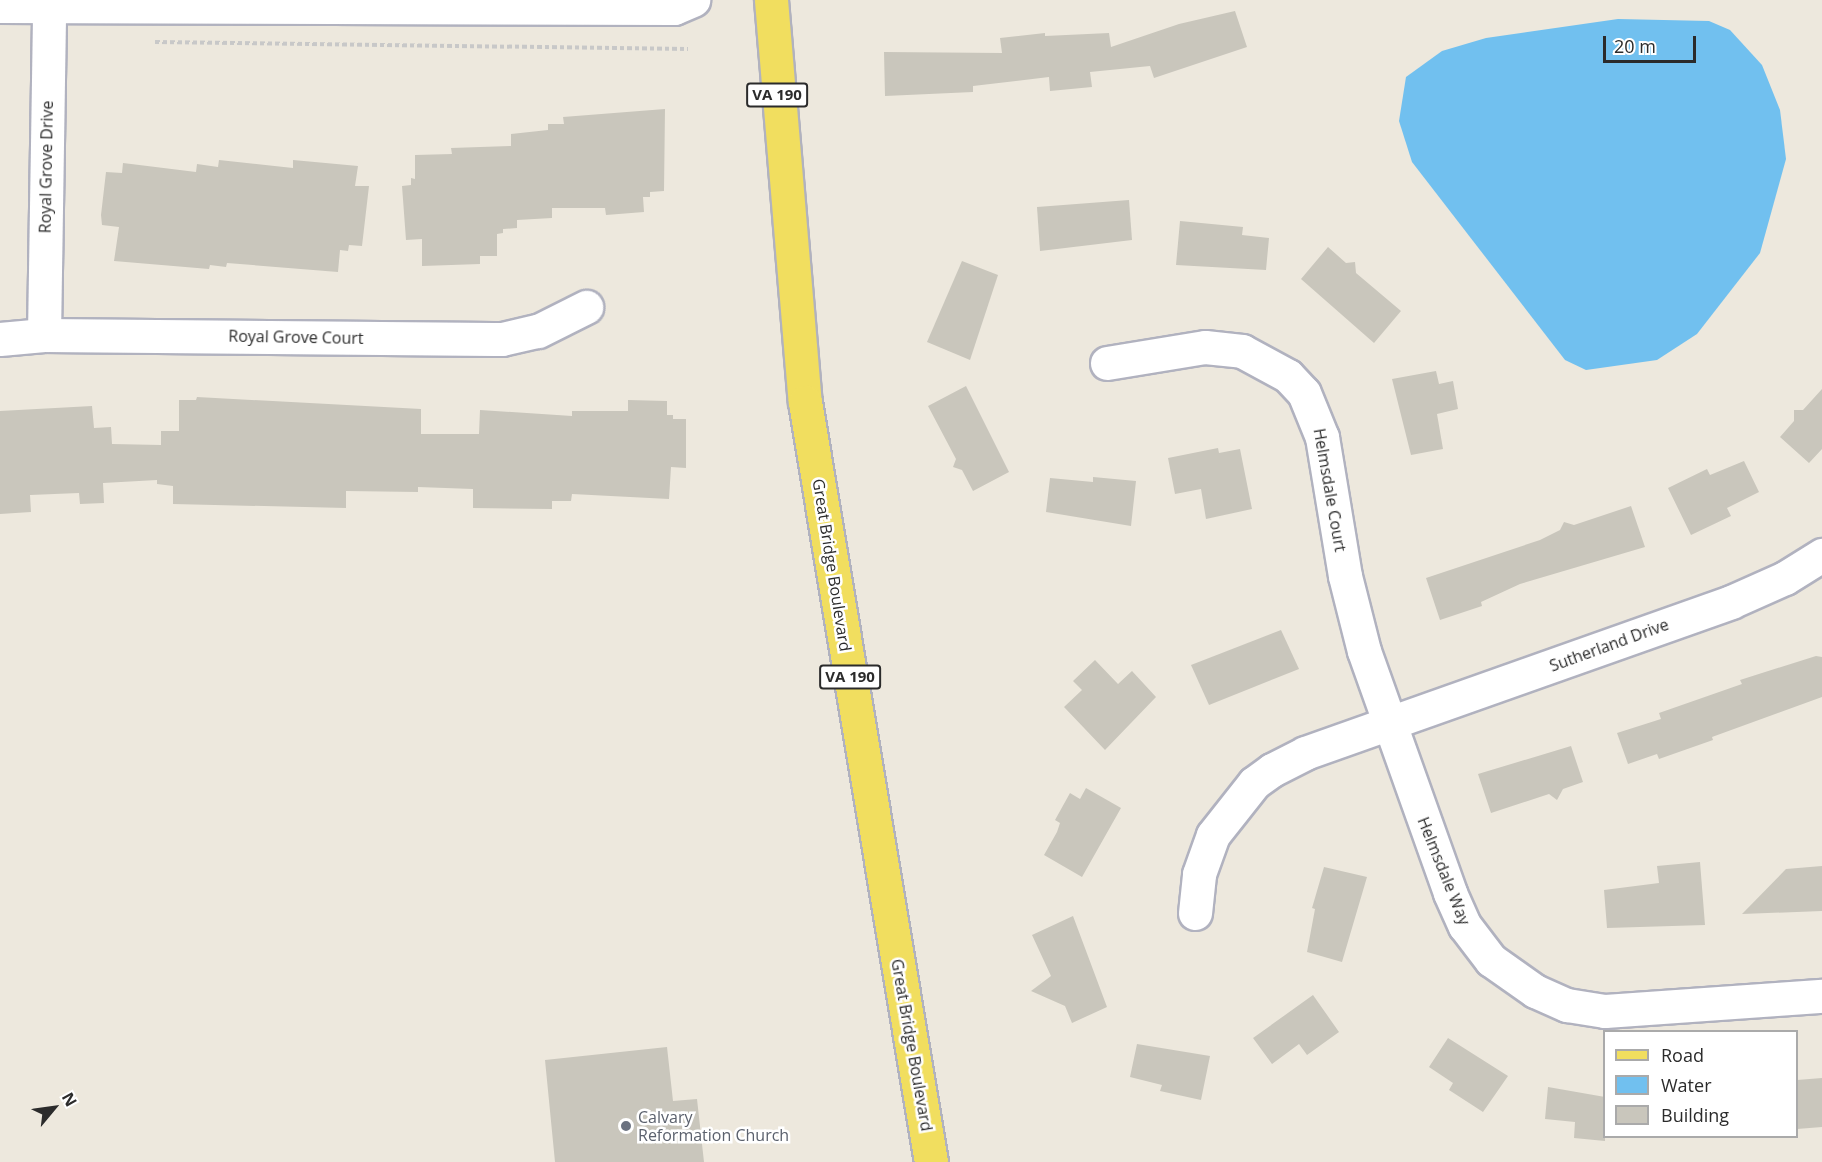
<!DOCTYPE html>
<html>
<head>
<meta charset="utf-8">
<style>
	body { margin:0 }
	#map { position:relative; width:1822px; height:1162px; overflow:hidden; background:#ede8dd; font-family:"Open Sans",sans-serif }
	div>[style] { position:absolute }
	.water>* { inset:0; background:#71c0ef }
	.building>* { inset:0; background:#c9c6bc }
	.path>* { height:4px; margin-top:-2px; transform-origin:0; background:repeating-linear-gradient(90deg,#c8c8c8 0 4.5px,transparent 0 7.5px) }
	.roads { filter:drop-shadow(2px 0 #b1b2bf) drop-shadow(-2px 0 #b1b2bf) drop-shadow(0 2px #b1b2bf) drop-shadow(0 -2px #b1b2bf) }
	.minor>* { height:33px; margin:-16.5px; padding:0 16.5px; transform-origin:16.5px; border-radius:16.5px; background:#fff }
	.major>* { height:33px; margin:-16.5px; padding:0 16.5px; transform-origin:16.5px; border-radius:16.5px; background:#f1de5f }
	.dots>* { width:16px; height:16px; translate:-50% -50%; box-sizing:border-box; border:3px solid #fff; border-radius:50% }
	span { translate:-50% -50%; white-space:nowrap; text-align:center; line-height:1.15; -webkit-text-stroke:5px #fff; paint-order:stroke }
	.shield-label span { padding:2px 4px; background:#fff; border:2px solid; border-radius:4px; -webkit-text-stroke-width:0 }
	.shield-label { font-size:15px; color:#2b2b2b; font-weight:700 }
	.street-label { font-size:16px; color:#2b2b2b }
	.worship-label { font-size:16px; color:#5b616d }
	.left { translate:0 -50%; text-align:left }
	.legend { position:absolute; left:1603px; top:1030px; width:195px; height:108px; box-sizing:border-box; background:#fff; border:2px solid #aaa; margin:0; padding:8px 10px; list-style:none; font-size:18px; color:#2b2b2b }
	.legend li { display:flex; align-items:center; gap:12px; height:30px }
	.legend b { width:30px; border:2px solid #aaa }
	.north { position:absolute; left:24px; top:1078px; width:60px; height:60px; -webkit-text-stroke:4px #fff; paint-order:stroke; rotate:61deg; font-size:16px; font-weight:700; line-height:24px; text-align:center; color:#2b2b2b }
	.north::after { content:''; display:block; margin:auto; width:21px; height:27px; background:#2b2b2b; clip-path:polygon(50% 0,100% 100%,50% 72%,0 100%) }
	.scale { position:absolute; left:1603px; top:36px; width:93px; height:27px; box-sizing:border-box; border:3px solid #2b2b2b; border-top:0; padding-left:8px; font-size:18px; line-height:21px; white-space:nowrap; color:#2b2b2b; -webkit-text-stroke:4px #fff; paint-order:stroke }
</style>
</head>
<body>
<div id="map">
	<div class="water">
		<i style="clip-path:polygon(1618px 19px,1709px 21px,1730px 30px,1762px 65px,1780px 110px,1786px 159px,1760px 253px,1697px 334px,1657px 360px,1586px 370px,1565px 360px,1412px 162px,1399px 121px,1406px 77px,1442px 51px,1486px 38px)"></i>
	</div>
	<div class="building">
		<i style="clip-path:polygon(1235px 11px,1247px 47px,1154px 78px,1150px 66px,1090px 72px,1092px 87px,1050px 91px,1049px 77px,973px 86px,973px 92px,885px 96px,884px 52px,1002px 53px,1000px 38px,1045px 33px,1045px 36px,1109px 33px,1111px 47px,1179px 24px)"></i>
		<i style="clip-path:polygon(665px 109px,664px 191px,650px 192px,650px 197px,643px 197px,644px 212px,606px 215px,605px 208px,552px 208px,552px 218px,517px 220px,517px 228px,503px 229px,503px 233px,497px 234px,497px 256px,480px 256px,480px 264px,422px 266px,422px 239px,406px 240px,402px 186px,411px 185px,411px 178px,415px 179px,415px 155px,452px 154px,451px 148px,511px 146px,511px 134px,548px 130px,548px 124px,564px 124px,563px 117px)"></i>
		<i style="clip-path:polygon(219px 160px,293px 168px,293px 160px,358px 166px,355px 186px,369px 186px,362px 246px,349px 245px,348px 251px,340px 250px,338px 272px,227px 263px,226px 267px,210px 265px,209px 269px,114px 261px,119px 227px,102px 225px,101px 215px,106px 172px,122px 173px,123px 163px,196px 172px,197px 164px,218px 167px)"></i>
		<i style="clip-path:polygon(1129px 200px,1132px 240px,1040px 251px,1037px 207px)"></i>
		<i style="clip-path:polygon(1180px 221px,1243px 227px,1242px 235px,1269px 238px,1266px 270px,1176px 265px)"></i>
		<i style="clip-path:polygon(1328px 247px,1346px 263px,1355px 262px,1356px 273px,1401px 311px,1374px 343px,1301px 279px)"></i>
		<i style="clip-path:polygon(962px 261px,998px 275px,970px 360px,927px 342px)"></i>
		<i style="clip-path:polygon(1436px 371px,1439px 384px,1453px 381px,1458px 409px,1437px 414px,1443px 449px,1411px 455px,1392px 379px)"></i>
		<i style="clip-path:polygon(966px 386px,1009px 472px,973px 491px,962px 470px,953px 467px,956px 459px,928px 406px)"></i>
		<i style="clip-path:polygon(1822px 389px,1822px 449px,1809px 463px,1780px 437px,1794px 421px,1794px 410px,1803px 410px)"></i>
		<i style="clip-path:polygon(197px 397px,421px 409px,421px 434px,479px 434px,480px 410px,572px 416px,572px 411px,628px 411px,628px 400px,667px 401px,667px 415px,673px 415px,673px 419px,686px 419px,686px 468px,671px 467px,669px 499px,572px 494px,571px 501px,552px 501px,552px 509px,473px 508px,473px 489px,418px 487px,418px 492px,346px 491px,346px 508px,173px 504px,173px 486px,157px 484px,157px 480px,103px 483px,104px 503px,80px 504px,79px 493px,30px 495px,31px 512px,0 514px,0 411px,92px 406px,94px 428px,111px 427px,112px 444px,161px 445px,161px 431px,179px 431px,179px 400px,196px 400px)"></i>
		<i style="clip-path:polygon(1218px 448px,1219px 453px,1240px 449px,1252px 509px,1206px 519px,1201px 489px,1175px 494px,1168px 458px)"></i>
		<i style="clip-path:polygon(1744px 461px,1759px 492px,1727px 508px,1731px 516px,1691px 535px,1668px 488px,1707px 469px,1710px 475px)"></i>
		<i style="clip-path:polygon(1093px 477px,1136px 481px,1131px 526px,1046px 512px,1050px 478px,1093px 482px)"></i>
		<i style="clip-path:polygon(1631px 506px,1645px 547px,1520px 584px,1481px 602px,1482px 606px,1440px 620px,1426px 578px,1540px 540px,1560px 530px,1564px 522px,1574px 525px)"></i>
		<i style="clip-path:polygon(1281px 630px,1299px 669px,1209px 705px,1191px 665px)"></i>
		<i style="clip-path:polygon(1816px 656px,1822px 657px,1822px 697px,1712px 737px,1713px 740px,1659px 759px,1657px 754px,1628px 764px,1617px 733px,1661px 719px,1659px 713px,1742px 684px,1740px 680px)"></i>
		<i style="clip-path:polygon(1095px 660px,1118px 684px,1132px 671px,1156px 697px,1105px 750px,1064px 707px,1082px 690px,1073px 681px)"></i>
		<i style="clip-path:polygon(1571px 746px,1583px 782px,1563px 789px,1557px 800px,1549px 794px,1491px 813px,1478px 774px)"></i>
		<i style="clip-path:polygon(1086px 788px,1121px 808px,1082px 877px,1044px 855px,1057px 832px,1060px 823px,1055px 820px,1070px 793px,1080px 799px)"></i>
		<i style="clip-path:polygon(1700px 862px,1705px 925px,1607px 928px,1604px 890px,1659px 883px,1657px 866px)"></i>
		<i style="clip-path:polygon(1822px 866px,1822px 911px,1742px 914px,1786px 869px)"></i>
		<i style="clip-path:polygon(1324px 867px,1367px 877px,1342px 962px,1307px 952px,1315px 909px,1312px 908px)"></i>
		<i style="clip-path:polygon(1073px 916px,1107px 1007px,1072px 1023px,1065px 1006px,1031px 991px,1051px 976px,1032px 935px)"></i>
		<i style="clip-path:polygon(1313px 995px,1339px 1032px,1307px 1055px,1299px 1044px,1272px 1064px,1253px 1038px)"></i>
		<i style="clip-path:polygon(1448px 1038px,1508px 1076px,1483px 1112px,1449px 1090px,1453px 1083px,1429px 1067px)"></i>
		<i style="clip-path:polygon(1137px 1044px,1210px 1056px,1201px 1100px,1160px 1091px,1162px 1085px,1130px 1077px)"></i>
		<i style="clip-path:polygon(667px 1047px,673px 1101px,697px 1099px,704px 1162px,555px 1162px,545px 1060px)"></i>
		<i style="clip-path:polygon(1822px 1078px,1822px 1127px,1797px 1129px,1797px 1080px)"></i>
		<i style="clip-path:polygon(1548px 1087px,1605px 1097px,1605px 1141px,1574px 1138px,1575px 1122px,1545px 1119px)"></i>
	</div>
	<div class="path">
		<i style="left:155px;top:42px;width:533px;rotate:0.75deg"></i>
	</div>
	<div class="roads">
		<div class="minor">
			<i style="left:0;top:6px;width:674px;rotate:0.17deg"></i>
			<i style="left:674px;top:8px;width:21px;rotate:-23deg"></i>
			<i style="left:44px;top:335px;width:335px;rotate:-89.1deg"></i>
			<i style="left:0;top:339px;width:44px;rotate:-5.2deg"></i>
			<i style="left:44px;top:335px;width:458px;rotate:0.5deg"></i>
			<i style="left:502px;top:339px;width:37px;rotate:-13deg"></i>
			<i style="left:538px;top:331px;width:54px;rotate:-26.6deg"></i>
			<i style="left:1107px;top:363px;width:99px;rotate:-9.3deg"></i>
			<i style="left:1205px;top:347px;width:37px;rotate:6deg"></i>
			<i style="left:1242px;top:351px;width:52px;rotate:28.5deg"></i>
			<i style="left:1288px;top:376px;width:23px;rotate:47deg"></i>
			<i style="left:1304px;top:393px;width:48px;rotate:67.8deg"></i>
			<i style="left:1322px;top:437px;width:141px;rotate:80.6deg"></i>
			<i style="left:1345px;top:576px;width:77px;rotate:75.8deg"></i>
			<i style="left:1364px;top:651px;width:257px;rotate:70.4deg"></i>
			<i style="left:1450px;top:893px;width:36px;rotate:66deg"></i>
			<i style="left:1465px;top:926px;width:43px;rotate:52.6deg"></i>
			<i style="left:1491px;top:960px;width:54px;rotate:35.2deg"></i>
			<i style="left:1535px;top:991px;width:35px;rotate:24deg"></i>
			<i style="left:1567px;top:1005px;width:38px;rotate:9deg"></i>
			<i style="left:1605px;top:1011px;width:218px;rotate:-4deg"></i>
			<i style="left:1195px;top:913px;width:39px;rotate:-84deg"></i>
			<i style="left:1199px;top:874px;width:41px;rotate:-70.3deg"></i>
			<i style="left:1213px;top:835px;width:66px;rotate:-51.7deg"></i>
			<i style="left:1254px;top:783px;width:22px;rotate:-36deg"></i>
			<i style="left:1272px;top:770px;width:37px;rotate:-27deg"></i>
			<i style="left:1305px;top:753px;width:452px;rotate:-19.5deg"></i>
			<i style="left:1731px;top:602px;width:59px;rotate:-24deg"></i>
			<i style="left:1785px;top:578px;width:44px;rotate:-31.9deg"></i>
		</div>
		<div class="major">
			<i style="left:771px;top:0;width:403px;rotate:85.2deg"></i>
			<i style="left:805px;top:402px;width:770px;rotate:80.59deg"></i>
		</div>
	</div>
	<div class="dots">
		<i style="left:626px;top:1126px;background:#6b7280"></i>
	</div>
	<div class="shield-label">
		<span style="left:777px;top:95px">VA 190</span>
		<span style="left:850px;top:677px">VA 190</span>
	</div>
	<div class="street-label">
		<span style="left:46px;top:167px;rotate:-89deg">Royal Grove Drive</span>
		<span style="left:296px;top:337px;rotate:1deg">Royal Grove Court</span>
		<span style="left:1330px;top:490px;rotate:80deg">Helmsdale Court</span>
		<span style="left:832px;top:565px;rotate:81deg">Great Bridge Boulevard</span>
		<span style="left:1609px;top:645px;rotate:-20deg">Sutherland Drive</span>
		<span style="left:1444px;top:871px;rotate:68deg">Helmsdale Way</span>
		<span style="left:912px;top:1045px;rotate:80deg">Great Bridge Boulevard</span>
	</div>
	<div class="worship-label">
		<span class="left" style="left:638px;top:1126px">Calvary<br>Reformation Church</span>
	</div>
	<ul class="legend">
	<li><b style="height:8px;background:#f1de5f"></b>Road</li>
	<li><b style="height:16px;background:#71c0ef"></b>Water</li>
	<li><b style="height:16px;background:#c9c6bc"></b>Building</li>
	</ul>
	<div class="north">N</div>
	<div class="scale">20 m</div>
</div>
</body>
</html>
